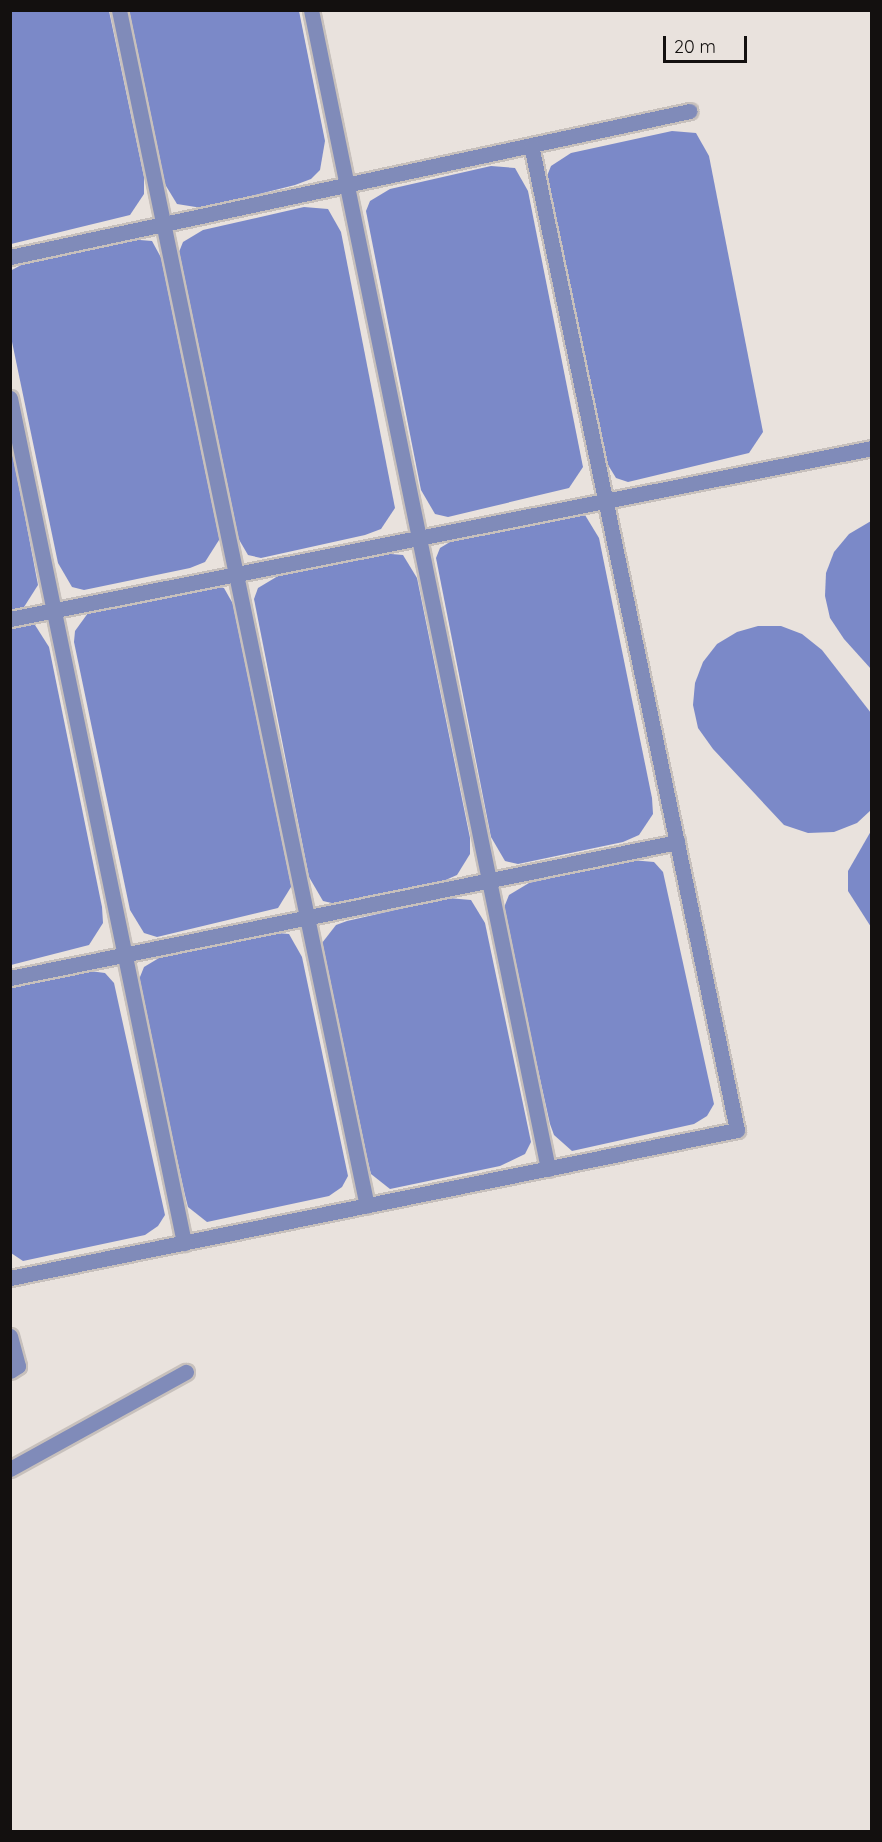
<!DOCTYPE html>
<html>
<head>
<meta charset="utf-8">
<style>
	body { margin:0 }
	#map { position:relative; width:882px; height:1842px; overflow:hidden; background:#e9e2dd; font-family:Quicksand,sans-serif }
	div>[style] { position:absolute }
	.water>* { inset:0; background:#7b89c8 }
	.roads { filter:drop-shadow(2px 0 #c7c0bc) drop-shadow(-2px 0 #c7c0bc) drop-shadow(0 2px #c7c0bc) drop-shadow(0 -2px #c7c0bc) }
	.lane>* { height:15px; margin:-7.5px; padding:0 7.5px; transform-origin:7.5px; border-radius:7.5px; background:#808bb9 }
	span { translate:-50% -50%; white-space:nowrap; text-align:center; line-height:1.15; -webkit-text-stroke:4.5px #e9e2dd; paint-order:stroke }
	.frame { position:absolute; inset:0; border:12px solid #13100f; pointer-events:none }
	.scale { position:absolute; left:663px; top:36px; width:84px; height:27px; box-sizing:border-box; border:3px solid #13100f; border-top:0; padding-left:8px; font-size:18px; line-height:21px; white-space:nowrap; color:#13100f; -webkit-text-stroke:4px #e9e2dd; paint-order:stroke }
</style>
</head>
<body>
<div id="map">
	<div class="water">
		<i style="clip-path:polygon(10px 11px,109px 11px,144px 177px,144px 194px,130px 215px,11px 244px)"></i>
		<i style="clip-path:polygon(128px 11px,299px 11px,325px 141px,320px 170px,311px 179px,295px 185px,202px 208px,177px 204px,163px 181px)"></i>
		<i style="clip-path:polygon(672px 131px,696px 133px,709px 156px,763px 432px,749px 453px,628px 482px,616px 478px,602px 455px,546px 187px,547px 176px,551px 166px,571px 153px)"></i>
		<i style="clip-path:polygon(491px 166px,515px 168px,528px 191px,583px 467px,569px 488px,448px 517px,435px 514px,421px 490px,366px 211px,370px 201px,390px 189px)"></i>
		<i style="clip-path:polygon(304px 207px,328px 209px,341px 232px,395px 508px,381px 529px,365px 535px,261px 558px,248px 555px,234px 531px,179px 252px,183px 242px,203px 230px)"></i>
		<i style="clip-path:polygon(128px 239px,152px 241px,165px 265px,219px 524px,219px 540px,205px 562px,190px 568px,84px 590px,72px 587px,58px 563px,11px 337px,10px 271px,27px 262px)"></i>
		<i style="clip-path:polygon(10px 438px,38px 585px,24px 607px,11px 612px)"></i>
		<i style="clip-path:polygon(573px 513px,585px 515px,599px 538px,652px 798px,653px 814px,639px 835px,623px 842px,518px 864px,505px 861px,491px 837px,436px 558px,440px 548px,460px 536px)"></i>
		<i style="clip-path:polygon(871px 521px,872px 521px,871px 669px,844px 639px,830px 618px,825px 596px,826px 573px,834px 552px,849px 534px)"></i>
		<i style="clip-path:polygon(379px 553px,403px 555px,417px 578px,470px 838px,470px 854px,457px 875px,441px 882px,336px 904px,323px 901px,309px 877px,254px 599px,258px 588px,278px 576px)"></i>
		<i style="clip-path:polygon(212px 585px,224px 588px,237px 611px,291px 870px,291px 887px,278px 908px,157px 937px,144px 933px,130px 910px,74px 642px,75px 631px,88px 613px,99px 609px)"></i>
		<i style="clip-path:polygon(10px 622px,35px 625px,49px 647px,102px 907px,103px 923px,89px 945px,11px 965px)"></i>
		<i style="clip-path:polygon(758px 626px,781px 626px,802px 634px,822px 650px,871px 713px,871px 810px,857px 823px,834px 832px,808px 833px,784px 825px,713px 749px,698px 728px,693px 705px,695px 683px,703px 662px,717px 644px,737px 632px)"></i>
		<i style="clip-path:polygon(871px 831px,871px 927px,848px 891px,848px 871px)"></i>
		<i style="clip-path:polygon(631px 860px,654px 862px,663px 872px,714px 1104px,707px 1116px,694px 1124px,572px 1151px,554px 1135px,550px 1124px,504px 916px,505px 905px,509px 895px,529px 883px)"></i>
		<i style="clip-path:polygon(448px 898px,471px 900px,485px 923px,531px 1142px,525px 1154px,500px 1166px,390px 1189px,371px 1174px,368px 1162px,322px 943px,336px 925px,347px 921px)"></i>
		<i style="clip-path:polygon(265px 932px,289px 934px,302px 957px,348px 1176px,342px 1187px,329px 1196px,207px 1222px,188px 1207px,185px 1195px,139px 988px,140px 977px,144px 967px,164px 955px)"></i>
		<i style="clip-path:polygon(82px 970px,105px 973px,114px 983px,165px 1215px,158px 1226px,145px 1235px,23px 1261px,11px 1253px,10px 987px)"></i>
	</div>
	<div class="roads">
		<div class="lane">
			<i style="left:119px;top:10px;width:1221px;rotate:78.29deg"></i>
			<i style="left:311px;top:10px;width:1183px;rotate:78.44deg"></i>
			<i style="left:10px;top:257px;width:695px;rotate:-12.12deg"></i>
			<i style="left:10px;top:398px;width:863px;rotate:78.36deg"></i>
			<i style="left:10px;top:619px;width:879px;rotate:-11.22deg"></i>
			<i style="left:10px;top:978px;width:681px;rotate:-11.52deg"></i>
			<i style="left:10px;top:1278px;width:742px;rotate:-11.51deg"></i>
			<i style="left:737px;top:1130px;width:1006px;rotate:-101.81deg"></i>
			<i style="left:10px;top:1336px;width:31px;rotate:75deg"></i>
			<i style="left:18px;top:1366px;width:9px;rotate:148deg"></i>
			<i style="left:10px;top:1469px;width:201px;rotate:-28.9deg"></i>
		</div>
	</div>
	<div class="frame"></div>
	<div class="scale">20 m</div>
</div>
</body>
</html>
